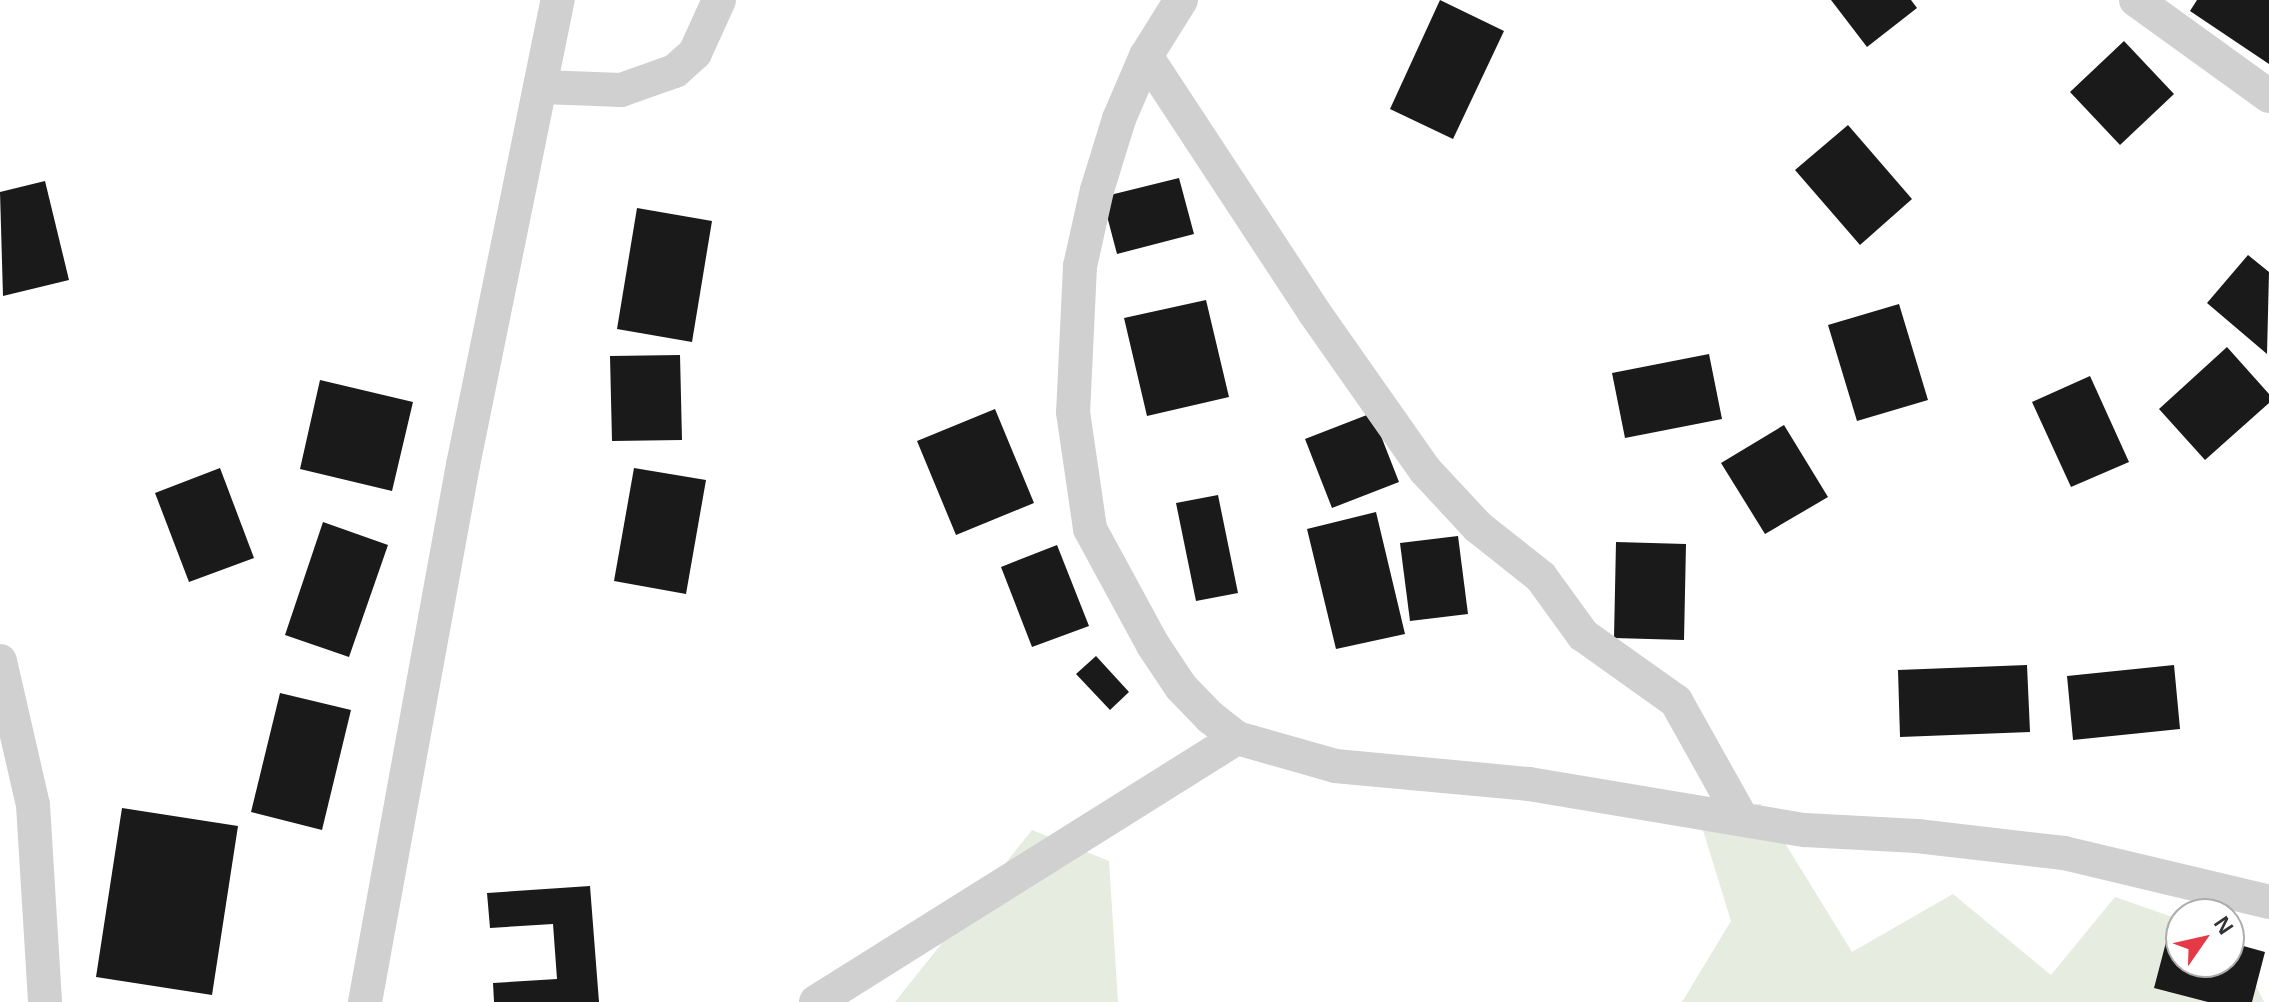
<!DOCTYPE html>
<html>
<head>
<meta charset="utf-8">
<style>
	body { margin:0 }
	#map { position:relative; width:2269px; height:1002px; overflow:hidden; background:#fff; font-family:Arial,sans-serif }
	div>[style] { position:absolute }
	.green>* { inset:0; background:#e6ecdf }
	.building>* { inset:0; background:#1a1a1a }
	.street>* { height:34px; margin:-17px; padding:0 17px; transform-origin:17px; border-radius:17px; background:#d0d0d0 }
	span { translate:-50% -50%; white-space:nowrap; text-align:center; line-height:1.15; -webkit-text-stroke:8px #fff; paint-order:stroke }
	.north { position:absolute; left:2165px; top:898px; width:80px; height:80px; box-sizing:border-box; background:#fff; border:2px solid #adadad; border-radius:50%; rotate:56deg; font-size:22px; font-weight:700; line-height:32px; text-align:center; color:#333 }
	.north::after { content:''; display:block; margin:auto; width:28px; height:36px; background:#e63946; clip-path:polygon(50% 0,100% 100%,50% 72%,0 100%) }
</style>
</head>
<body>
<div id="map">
	<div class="green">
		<i style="clip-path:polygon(1761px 804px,1852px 952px,1953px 894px,2051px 975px,2115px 897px,2181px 920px,2181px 962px,2229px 962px,2232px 937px,2264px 1002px,1682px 1002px,1731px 921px,1697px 811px)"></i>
		<i style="clip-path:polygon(1032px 830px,1109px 861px,1118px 1002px,895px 1002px)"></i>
	</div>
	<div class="building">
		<i style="clip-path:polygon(1440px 0,1504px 31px,1453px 139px,1390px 109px)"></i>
		<i style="clip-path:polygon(1831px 0,1911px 0,1917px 8px,1867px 47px)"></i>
		<i style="clip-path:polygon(2197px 0,2269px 0,2269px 64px,2190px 11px)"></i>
		<i style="clip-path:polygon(2124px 41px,2174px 94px,2120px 145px,2070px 92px)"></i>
		<i style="clip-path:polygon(1848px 125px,1912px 199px,1860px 245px,1795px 170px)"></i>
		<i style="clip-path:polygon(1179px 178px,1194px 234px,1117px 254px,1102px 197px)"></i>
		<i style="clip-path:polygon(45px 181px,69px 280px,3px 296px,0 192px)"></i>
		<i style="clip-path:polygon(637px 208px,712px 221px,692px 342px,617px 329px)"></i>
		<i style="clip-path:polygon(2248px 255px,2269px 272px,2267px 354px,2207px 303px)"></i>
		<i style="clip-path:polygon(1206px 300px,1229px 397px,1147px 416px,1124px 318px)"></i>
		<i style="clip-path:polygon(1899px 304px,1928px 400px,1857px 421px,1828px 325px)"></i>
		<i style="clip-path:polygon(2227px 347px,2269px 394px,2269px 403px,2205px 460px,2159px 409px)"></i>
		<i style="clip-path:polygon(1709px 354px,1722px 419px,1625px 438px,1612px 373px)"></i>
		<i style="clip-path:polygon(680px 355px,682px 440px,612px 441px,610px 356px)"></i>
		<i style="clip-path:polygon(2090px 376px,2129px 462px,2071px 487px,2032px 402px)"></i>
		<i style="clip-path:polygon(320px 380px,413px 402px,392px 491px,300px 469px)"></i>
		<i style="clip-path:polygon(995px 409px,1034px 503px,956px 535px,917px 441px)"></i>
		<i style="clip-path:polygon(1372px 413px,1399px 482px,1332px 508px,1305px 439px)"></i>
		<i style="clip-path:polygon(1784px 425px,1828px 497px,1765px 534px,1721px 463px)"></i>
		<i style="clip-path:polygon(220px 468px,254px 558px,189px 582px,155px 493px)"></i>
		<i style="clip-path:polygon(634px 468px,706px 480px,686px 594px,614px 581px)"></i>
		<i style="clip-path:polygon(1218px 495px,1238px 593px,1196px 601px,1176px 503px)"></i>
		<i style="clip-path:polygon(1376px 512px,1405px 634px,1336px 649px,1307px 529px)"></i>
		<i style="clip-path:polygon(323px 522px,388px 545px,349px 657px,285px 635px)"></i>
		<i style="clip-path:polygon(1458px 536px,1468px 614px,1410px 621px,1400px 543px)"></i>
		<i style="clip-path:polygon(1616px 542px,1686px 544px,1684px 640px,1614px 638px)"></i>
		<i style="clip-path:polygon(1057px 545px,1089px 626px,1032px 647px,1001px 567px)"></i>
		<i style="clip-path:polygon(1096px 656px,1129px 692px,1110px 710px,1076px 674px)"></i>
		<i style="clip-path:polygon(2027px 665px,2030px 732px,1900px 737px,1898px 670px)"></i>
		<i style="clip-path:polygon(2174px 665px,2180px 729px,2073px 740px,2067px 676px)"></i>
		<i style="clip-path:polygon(280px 693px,351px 710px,322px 830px,251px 812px)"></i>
		<i style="clip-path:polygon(122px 808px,238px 826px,212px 995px,96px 977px)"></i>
		<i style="clip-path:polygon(590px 886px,599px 1002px,494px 1002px,493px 983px,557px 979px,553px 924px,490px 928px,487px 893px)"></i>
		<i style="clip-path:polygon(2170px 927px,2181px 930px,2181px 962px,2229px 962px,2229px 942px,2265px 952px,2252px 1002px,2208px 1002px,2154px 988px)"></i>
	</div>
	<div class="street">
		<i style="left:1181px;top:0;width:66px;rotate:122deg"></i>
		<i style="left:1146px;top:56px;width:69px;rotate:113.2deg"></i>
		<i style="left:1119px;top:119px;width:74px;rotate:107.2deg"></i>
		<i style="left:1097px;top:190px;width:78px;rotate:102.6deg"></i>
		<i style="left:1080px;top:266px;width:146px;rotate:92.7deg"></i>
		<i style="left:1073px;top:412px;width:118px;rotate:81.7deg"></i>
		<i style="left:1090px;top:529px;width:132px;rotate:61.5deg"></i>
		<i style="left:1153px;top:645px;width:50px;rotate:56.3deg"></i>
		<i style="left:1181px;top:687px;width:42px;rotate:46deg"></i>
		<i style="left:1210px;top:717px;width:34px;rotate:38deg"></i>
		<i style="left:1237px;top:738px;width:102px;rotate:15.9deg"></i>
		<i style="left:1335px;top:766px;width:195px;rotate:5.3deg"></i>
		<i style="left:1529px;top:784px;width:280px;rotate:9.5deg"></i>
		<i style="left:1805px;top:830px;width:112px;rotate:3.1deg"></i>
		<i style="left:1917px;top:836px;width:148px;rotate:6.6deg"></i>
		<i style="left:2064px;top:853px;width:211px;rotate:13.4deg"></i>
		<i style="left:2136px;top:0;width:164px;rotate:35.8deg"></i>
		<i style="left:1146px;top:56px;width:306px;rotate:56.7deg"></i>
		<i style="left:1314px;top:312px;width:193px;rotate:54.9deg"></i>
		<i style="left:1425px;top:470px;width:78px;rotate:47.1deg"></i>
		<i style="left:1478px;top:527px;width:80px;rotate:38.4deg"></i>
		<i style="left:1541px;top:577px;width:72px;rotate:54.1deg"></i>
		<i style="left:1583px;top:635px;width:114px;rotate:35.4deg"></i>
		<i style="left:1676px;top:701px;width:135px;rotate:60.8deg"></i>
		<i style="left:543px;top:87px;width:78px;rotate:2.2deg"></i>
		<i style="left:621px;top:90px;width:57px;rotate:-19.4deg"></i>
		<i style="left:675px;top:71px;width:27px;rotate:-42deg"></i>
		<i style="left:695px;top:53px;width:58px;rotate:-65.6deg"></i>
		<i style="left:0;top:661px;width:148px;rotate:77.1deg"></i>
		<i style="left:33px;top:805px;width:197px;rotate:86.5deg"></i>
		<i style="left:365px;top:1002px;width:546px;rotate:-79.66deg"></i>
		<i style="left:463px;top:465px;width:475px;rotate:-78.5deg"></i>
		<i style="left:816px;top:1002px;width:497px;rotate:-32.1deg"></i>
	</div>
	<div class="north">N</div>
</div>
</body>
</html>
